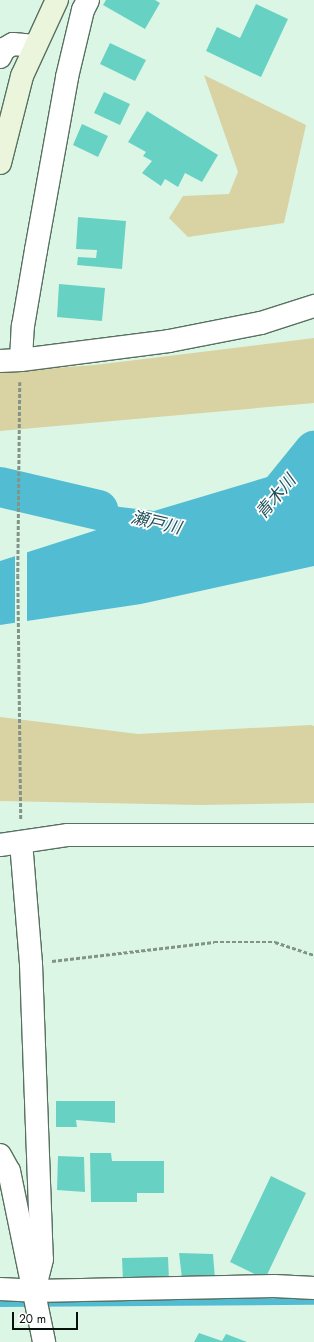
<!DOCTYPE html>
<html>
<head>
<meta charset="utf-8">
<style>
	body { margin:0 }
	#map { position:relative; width:314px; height:1342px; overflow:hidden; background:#dcf6e5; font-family:Jost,"Noto Sans JP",sans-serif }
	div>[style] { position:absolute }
	.green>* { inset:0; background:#d9d2a3 }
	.water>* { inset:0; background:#52bdd2 }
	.pier>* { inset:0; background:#dcf6e5 }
	.stream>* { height:7px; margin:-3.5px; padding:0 3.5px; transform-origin:3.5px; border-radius:3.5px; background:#52bdd2 }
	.river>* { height:40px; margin:-20px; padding:0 20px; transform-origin:20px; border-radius:20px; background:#52bdd2 }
	.building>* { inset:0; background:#67d2c4 }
	.path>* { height:2.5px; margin-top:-1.25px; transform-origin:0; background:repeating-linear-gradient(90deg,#829488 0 4px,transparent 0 6px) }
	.roads { filter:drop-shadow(1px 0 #587060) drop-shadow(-1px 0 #587060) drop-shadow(0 1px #587060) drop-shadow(0 -1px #587060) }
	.minor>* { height:22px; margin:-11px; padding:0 11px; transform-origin:11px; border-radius:11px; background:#fff }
	.secondary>* { height:22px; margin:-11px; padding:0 11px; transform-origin:11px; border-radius:11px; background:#eaf5dc }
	span { translate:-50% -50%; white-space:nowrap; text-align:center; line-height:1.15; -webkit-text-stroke:3.5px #fff; paint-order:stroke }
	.water-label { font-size:17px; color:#225059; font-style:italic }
	.scale { position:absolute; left:12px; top:1312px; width:66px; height:18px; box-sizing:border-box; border:2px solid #07100a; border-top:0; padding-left:5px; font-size:12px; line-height:14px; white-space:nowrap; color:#07100a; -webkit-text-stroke:3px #fff; paint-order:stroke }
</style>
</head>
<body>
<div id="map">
	<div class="green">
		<i style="clip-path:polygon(204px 75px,306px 125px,284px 223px,188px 237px,169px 218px,183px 196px,229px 194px,238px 172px)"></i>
		<i style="clip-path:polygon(314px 338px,314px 403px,0 431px,0 372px,95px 365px)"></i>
		<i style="clip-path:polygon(0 717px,138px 734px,311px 725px,314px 726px,314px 803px,201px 805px,0 801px)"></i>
	</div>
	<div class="water">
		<i style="clip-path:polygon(314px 463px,314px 566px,141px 604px,0 625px,0 561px,109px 526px,46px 513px,45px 498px,154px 511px)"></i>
	</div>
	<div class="pier">
		<i style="clip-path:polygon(27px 550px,27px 623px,15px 625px,15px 554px)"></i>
	</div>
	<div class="stream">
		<i style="left:0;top:1303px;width:314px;rotate:-0.4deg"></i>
	</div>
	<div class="river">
		<i style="left:0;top:487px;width:101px;rotate:13.2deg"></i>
		<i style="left:267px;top:509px;width:75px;rotate:-51deg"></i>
	</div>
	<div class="building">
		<i style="clip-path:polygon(106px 0,155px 0,160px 3px,145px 29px,103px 5px)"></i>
		<i style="clip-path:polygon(256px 4px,288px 19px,261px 77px,206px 51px,217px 27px,240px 38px)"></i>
		<i style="clip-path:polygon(110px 43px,146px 60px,135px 81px,100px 64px)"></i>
		<i style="clip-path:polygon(104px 92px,130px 104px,120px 125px,94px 113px)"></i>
		<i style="clip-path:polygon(147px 111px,218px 155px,202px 182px,185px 173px,178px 187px,165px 179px,161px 186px,142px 173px,152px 161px,143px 156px,146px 152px,128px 142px)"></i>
		<i style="clip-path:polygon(82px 124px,108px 136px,98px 157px,73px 145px)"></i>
		<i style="clip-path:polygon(78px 217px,126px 221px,122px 269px,77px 265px,78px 257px,96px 258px,97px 250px,76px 249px)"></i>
		<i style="clip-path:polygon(59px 284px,105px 288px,102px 321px,57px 317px)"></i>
		<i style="clip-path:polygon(56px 1101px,115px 1101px,115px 1123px,76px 1120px,77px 1127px,56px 1127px)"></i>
		<i style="clip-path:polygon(90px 1153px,111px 1153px,112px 1161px,164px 1161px,164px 1193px,137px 1193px,137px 1202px,91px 1202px)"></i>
		<i style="clip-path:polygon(58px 1156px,84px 1157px,85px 1192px,57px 1190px)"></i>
		<i style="clip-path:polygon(271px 1176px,306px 1193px,265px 1279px,230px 1262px)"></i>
		<i style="clip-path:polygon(179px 1253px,213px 1254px,215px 1279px,182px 1278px)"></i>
		<i style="clip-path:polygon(168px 1257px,169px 1280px,123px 1281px,122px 1258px)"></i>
		<i style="clip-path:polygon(199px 1333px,222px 1341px,226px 1334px,247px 1342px,194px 1342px)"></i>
	</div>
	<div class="path">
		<i style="left:20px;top:382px;width:193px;rotate:90.6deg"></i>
		<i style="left:18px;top:575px;width:244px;rotate:89.3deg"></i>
		<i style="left:52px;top:961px;width:163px;rotate:-6.7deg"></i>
		<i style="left:214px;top:942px;width:61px"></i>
		<i style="left:275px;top:942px;width:41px;rotate:18.4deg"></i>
	</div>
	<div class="roads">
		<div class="minor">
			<i style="left:0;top:57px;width:9px;rotate:-63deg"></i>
			<i style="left:4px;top:49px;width:10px;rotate:-29deg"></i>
			<i style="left:13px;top:44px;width:22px;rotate:5deg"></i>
			<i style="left:21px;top:360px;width:34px;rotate:-87deg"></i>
			<i style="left:23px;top:326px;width:77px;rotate:-80.3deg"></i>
			<i style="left:36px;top:250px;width:176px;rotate:-79.8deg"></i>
			<i style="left:67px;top:77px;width:69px;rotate:-76.6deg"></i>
			<i style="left:83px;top:10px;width:11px;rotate:-63deg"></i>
			<i style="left:0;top:361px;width:21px;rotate:-3deg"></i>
			<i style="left:21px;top:360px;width:149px;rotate:-7.3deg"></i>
			<i style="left:169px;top:341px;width:94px;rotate:-11.1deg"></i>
			<i style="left:261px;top:323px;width:56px;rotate:-17.8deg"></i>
			<i style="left:21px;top:842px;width:122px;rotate:85.3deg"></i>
			<i style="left:31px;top:964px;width:295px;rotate:87.9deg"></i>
			<i style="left:42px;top:1259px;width:33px;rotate:104deg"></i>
			<i style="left:0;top:845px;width:69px;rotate:-8.4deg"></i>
			<i style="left:68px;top:835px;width:246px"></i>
			<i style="left:0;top:1155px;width:18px;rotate:61deg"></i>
			<i style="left:9px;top:1171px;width:175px;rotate:78.4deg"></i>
			<i style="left:0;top:1289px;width:34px;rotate:3deg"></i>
			<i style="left:34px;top:1291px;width:240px;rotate:-1.2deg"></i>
			<i style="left:274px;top:1286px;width:40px;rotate:2.9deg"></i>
		</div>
		<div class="secondary">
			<i style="left:0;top:163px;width:90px;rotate:-75.8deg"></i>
			<i style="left:22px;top:76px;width:84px;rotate:-65.3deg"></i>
		</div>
	</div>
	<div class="water-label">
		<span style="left:276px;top:497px;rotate:-50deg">青木川</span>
		<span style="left:156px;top:523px;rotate:13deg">瀬戸川</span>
	</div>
	<div class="scale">20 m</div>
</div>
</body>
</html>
